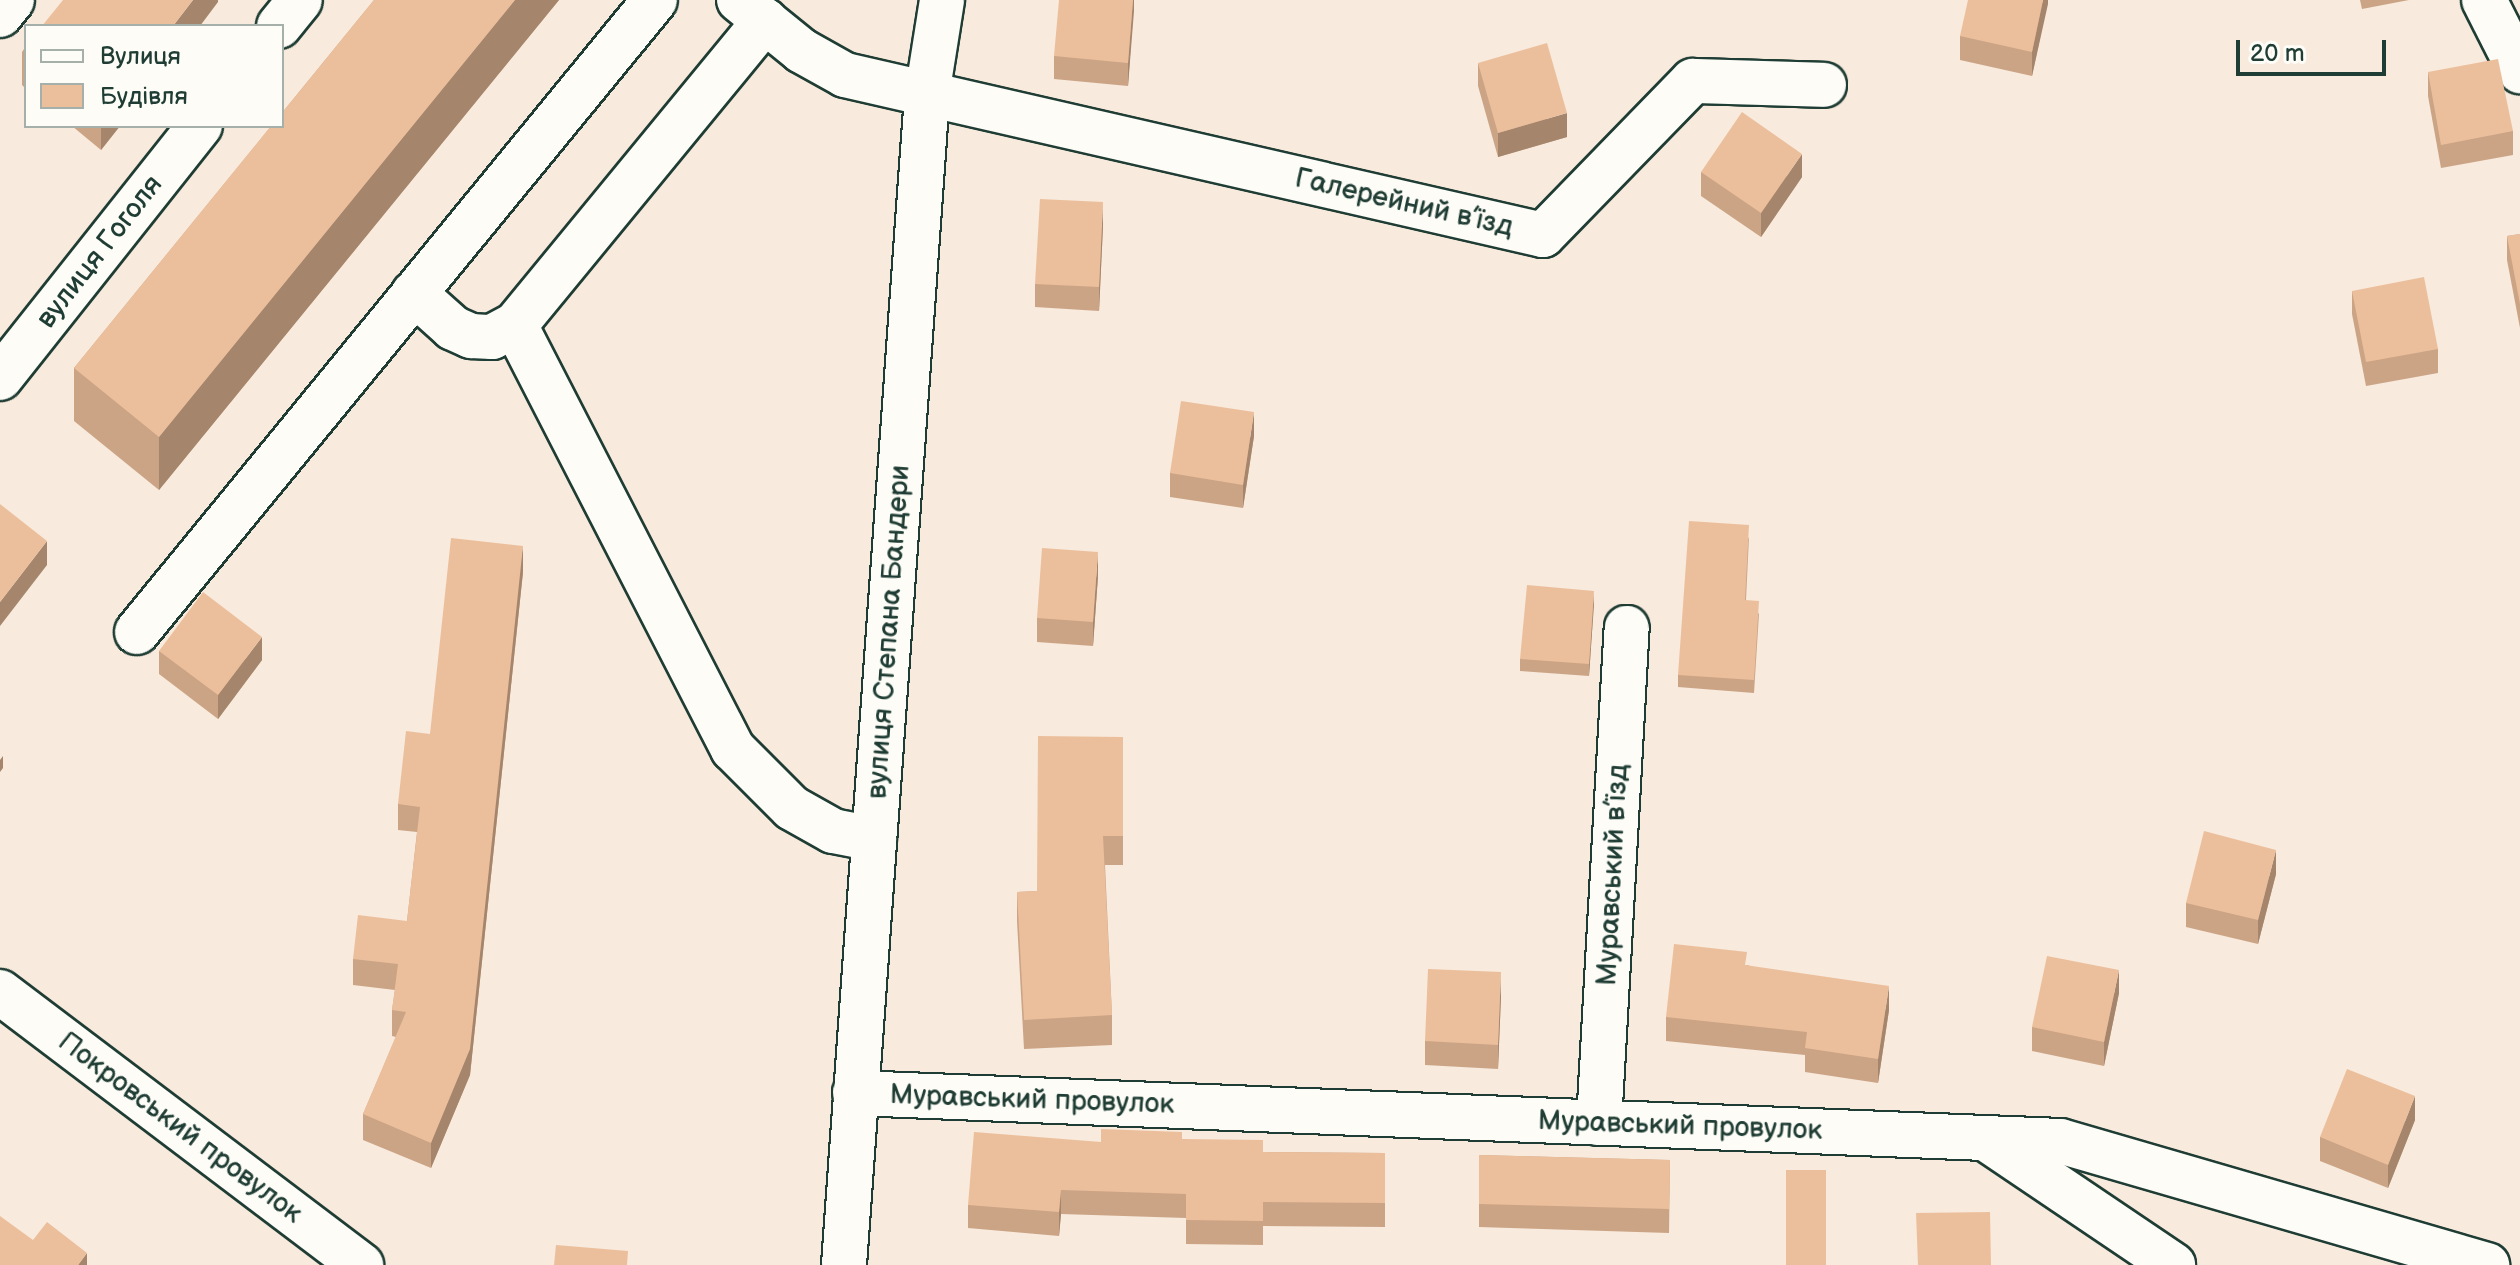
<!DOCTYPE html>
<html>
<head>
<meta charset="utf-8">
<style>
	body { margin:0 }
	#map { position:relative; width:2520px; height:1265px; overflow:hidden; background:#f8eadc; font-family:"Balsamiq Sans",sans-serif }
	div>[style] { position:absolute }
	.roads { filter:drop-shadow(2px 0 #1f3d34) drop-shadow(-2px 0 #1f3d34) drop-shadow(0 2px #1f3d34) drop-shadow(0 -2px #1f3d34) }
	.minor>* { height:44px; margin:-22px; padding:0 22px; transform-origin:22px; border-radius:22px; background:#fdfcf7 }
	.wall>* { inset:0; background:#cba486 }
	.shaded-wall>* { inset:0; background:#a5866d }
	.building>* { inset:0; background:#ecbf9c }
	span { translate:-50% -50%; white-space:nowrap; text-align:center; line-height:1.15; -webkit-text-stroke:6px #fdfcf7; paint-order:stroke }
	.street-label { font-size:28px; color:#1f3d34 }
	.legend { position:absolute; left:24px; top:24px; width:260px; height:104px; box-sizing:border-box; background:#fdfcf7; border:2px solid #a4b0a9; margin:0; padding:10px 14px; list-style:none; font-size:24px; color:#1f3d34 }
	.legend li { display:flex; align-items:center; gap:16px; height:40px }
	.legend b { width:40px; border:2px solid #a4b0a9 }
	.scale { position:absolute; left:2236px; top:40px; width:150px; height:36px; box-sizing:border-box; border:4px solid #1f3d34; border-top:0; padding-left:10px; font-size:24px; line-height:28px; white-space:nowrap; color:#1f3d34; -webkit-text-stroke:6px #fdfcf7; paint-order:stroke }
</style>
</head>
<body>
<div id="map">
	<div class="roads">
		<div class="minor">
			<i style="left:739px;top:0;width:81px;rotate:39deg"></i>
			<i style="left:802px;top:51px;width:49px;rotate:29.2deg"></i>
			<i style="left:845px;top:75px;width:716px;rotate:12.91deg"></i>
			<i style="left:1543px;top:235px;width:215px;rotate:-45.8deg"></i>
			<i style="left:1693px;top:81px;width:131px;rotate:1.7deg"></i>
			<i style="left:2484px;top:0;width:80px;rotate:63.1deg"></i>
			<i style="left:0;top:15px;width:19px;rotate:-51deg"></i>
			<i style="left:279px;top:26px;width:33px;rotate:-51deg"></i>
			<i style="left:414px;top:293px;width:52px;rotate:41.9deg"></i>
			<i style="left:453px;top:328px;width:20px;rotate:24deg"></i>
			<i style="left:471px;top:336px;width:21px;rotate:3deg"></i>
			<i style="left:492px;top:337px;width:26px;rotate:-28deg"></i>
			<i style="left:515px;top:325px;width:394px;rotate:-50.6deg"></i>
			<i style="left:515px;top:325px;width:477px;rotate:62.8deg"></i>
			<i style="left:733px;top:749px;width:83px;rotate:45deg"></i>
			<i style="left:792px;top:808px;width:47px;rotate:29.3deg"></i>
			<i style="left:833px;top:831px;width:42px;rotate:11deg"></i>
			<i style="left:0;top:378px;width:322px;rotate:-51.6deg"></i>
			<i style="left:137px;top:632px;width:817px;rotate:-50.66deg"></i>
			<i style="left:0;top:992px;width:453px;rotate:37.1deg"></i>
			<i style="left:855px;top:1093px;width:1206px;rotate:2.28deg"></i>
			<i style="left:2060px;top:1141px;width:445px;rotate:16.2deg"></i>
			<i style="left:1599px;top:1123px;width:496px;rotate:-86.8deg"></i>
			<i style="left:1985px;top:1138px;width:227px;rotate:34deg"></i>
			<i style="left:844px;top:1265px;width:1173px;rotate:-85.94deg"></i>
			<i style="left:927px;top:95px;width:96px;rotate:-81deg"></i>
		</div>
	</div>
	<div class="wall">
		<i style="clip-path:polygon(374px 0,559px 0,159px 490px,74px 421px,74px 368px)"></i>
		<i style="clip-path:polygon(1134px 0,1128px 86px,1054px 79px,1054px 56px)"></i>
		<i style="clip-path:polygon(2048px 0,2032px 76px,1960px 60px,1960px 36px)"></i>
		<i style="clip-path:polygon(2360px 0,2409px 0,2362px 9px)"></i>
		<i style="clip-path:polygon(26px 46px,26px 89px,22px 85px,22px 52px)"></i>
		<i style="clip-path:polygon(1478px 63px,1567px 137px,1498px 157px,1478px 86px)"></i>
		<i style="clip-path:polygon(2428px 72px,2513px 131px,2513px 155px,2441px 168px,2428px 96px)"></i>
		<i style="clip-path:polygon(72px 126px,120px 126px,101px 150px)"></i>
		<i style="clip-path:polygon(1701px 172px,1802px 177px,1761px 237px,1701px 196px)"></i>
		<i style="clip-path:polygon(1103px 226px,1099px 311px,1035px 307px,1035px 284px)"></i>
		<i style="clip-path:polygon(2520px 234px,2520px 328px,2507px 260px,2507px 236px)"></i>
		<i style="clip-path:polygon(2352px 291px,2438px 349px,2438px 373px,2366px 386px,2352px 314px)"></i>
		<i style="clip-path:polygon(1254px 436px,1243px 508px,1170px 497px,1170px 473px)"></i>
		<i style="clip-path:polygon(1749px 537px,1746px 600px,1759px 614px,1754px 693px,1678px 687px,1678px 675px)"></i>
		<i style="clip-path:polygon(523px 572px,470px 1075px,431px 1168px,363px 1140px,363px 1114px,396px 1037px,392px 1036px,392px 1010px,395px 990px,353px 985px,353px 959px,407px 921px,417px 832px,398px 830px,398px 804px,430px 734px)"></i>
		<i style="clip-path:polygon(1098px 576px,1093px 646px,1037px 642px,1037px 618px)"></i>
		<i style="clip-path:polygon(1594px 603px,1589px 676px,1520px 671px,1520px 659px)"></i>
		<i style="clip-path:polygon(159px 651px,262px 660px,218px 719px,159px 674px)"></i>
		<i style="clip-path:polygon(1123px 737px,1123px 865px,1105px 865px,1112px 1015px,1112px 1045px,1024px 1049px,1017px 921px,1017px 892px,1037px 891px)"></i>
		<i style="clip-path:polygon(2276px 874px,2258px 944px,2186px 927px,2186px 903px)"></i>
		<i style="clip-path:polygon(1747px 965px,1889px 1010px,1878px 1083px,1805px 1072px,1805px 1055px,1666px 1041px,1666px 1017px)"></i>
		<i style="clip-path:polygon(2119px 993px,2104px 1066px,2032px 1051px,2032px 1027px)"></i>
		<i style="clip-path:polygon(1501px 996px,1498px 1069px,1425px 1065px,1425px 1041px)"></i>
		<i style="clip-path:polygon(2415px 1120px,2388px 1188px,2320px 1161px,2320px 1137px)"></i>
		<i style="clip-path:polygon(1182px 1139px,1263px 1152px,1385px 1153px,1385px 1227px,1263px 1226px,1263px 1245px,1186px 1244px,1186px 1218px,1061px 1214px,1059px 1236px,968px 1228px,968px 1205px,1101px 1142px)"></i>
		<i style="clip-path:polygon(1479px 1155px,1670px 1160px,1669px 1233px,1479px 1227px)"></i>
	</div>
	<div class="shaded-wall">
		<i style="clip-path:polygon(193px 0,218px 0,218px 2px,200px 26px,173px 26px)"></i>
		<i style="clip-path:polygon(515px 0,559px 0,159px 490px,159px 437px)"></i>
		<i style="clip-path:polygon(1133px 0,1134px 0,1134px 11px,1128px 86px,1128px 63px)"></i>
		<i style="clip-path:polygon(2043px 0,2048px 0,2048px 4px,2032px 76px,2032px 52px)"></i>
		<i style="clip-path:polygon(1567px 113px,1567px 137px,1498px 157px,1498px 133px)"></i>
		<i style="clip-path:polygon(101px 126px,120px 126px,101px 150px)"></i>
		<i style="clip-path:polygon(1802px 154px,1802px 177px,1761px 237px,1761px 213px)"></i>
		<i style="clip-path:polygon(1103px 202px,1103px 226px,1099px 311px,1099px 287px)"></i>
		<i style="clip-path:polygon(1254px 412px,1254px 436px,1243px 508px,1243px 485px)"></i>
		<i style="clip-path:polygon(47px 541px,47px 565px,0 626px,0 602px)"></i>
		<i style="clip-path:polygon(523px 546px,523px 572px,470px 1075px,431px 1168px,431px 1143px)"></i>
		<i style="clip-path:polygon(1098px 552px,1098px 576px,1093px 646px,1093px 622px)"></i>
		<i style="clip-path:polygon(1594px 591px,1594px 603px,1589px 676px,1589px 664px)"></i>
		<i style="clip-path:polygon(262px 637px,262px 660px,218px 719px,218px 695px)"></i>
		<i style="clip-path:polygon(3px 756px,3px 768px,0 772px,0 760px)"></i>
		<i style="clip-path:polygon(2276px 850px,2276px 874px,2258px 944px,2258px 920px)"></i>
		<i style="clip-path:polygon(2119px 970px,2119px 993px,2104px 1066px,2104px 1042px)"></i>
		<i style="clip-path:polygon(1501px 972px,1501px 996px,1498px 1069px,1498px 1045px)"></i>
		<i style="clip-path:polygon(1889px 986px,1889px 1010px,1878px 1083px,1878px 1059px)"></i>
		<i style="clip-path:polygon(2415px 1096px,2415px 1120px,2388px 1188px,2388px 1165px)"></i>
		<i style="clip-path:polygon(1061px 1190px,1061px 1214px,1059px 1236px,1059px 1212px)"></i>
		<i style="clip-path:polygon(87px 1253px,87px 1265px,78px 1265px)"></i>
	</div>
	<div class="building">
		<i style="clip-path:polygon(63px 0,193px 0,173px 26px,42px 26px)"></i>
		<i style="clip-path:polygon(374px 0,515px 0,159px 437px,74px 368px,271px 126px,282px 126px,282px 113px)"></i>
		<i style="clip-path:polygon(1059px 0,1133px 0,1128px 63px,1054px 56px)"></i>
		<i style="clip-path:polygon(1968px 0,2043px 0,2032px 52px,1960px 36px)"></i>
		<i style="clip-path:polygon(1547px 43px,1567px 113px,1498px 133px,1478px 63px)"></i>
		<i style="clip-path:polygon(2498px 59px,2513px 131px,2441px 145px,2428px 72px)"></i>
		<i style="clip-path:polygon(1742px 112px,1802px 154px,1761px 213px,1701px 172px)"></i>
		<i style="clip-path:polygon(1040px 199px,1103px 202px,1099px 287px,1035px 284px)"></i>
		<i style="clip-path:polygon(2520px 234px,2520px 304px,2507px 236px)"></i>
		<i style="clip-path:polygon(2424px 277px,2438px 349px,2366px 362px,2352px 291px)"></i>
		<i style="clip-path:polygon(1181px 401px,1254px 412px,1243px 485px,1170px 473px)"></i>
		<i style="clip-path:polygon(0 504px,47px 541px,0 602px)"></i>
		<i style="clip-path:polygon(1689px 521px,1749px 525px,1745px 600px,1759px 601px,1754px 680px,1678px 675px)"></i>
		<i style="clip-path:polygon(451px 538px,523px 546px,470px 1049px,431px 1143px,363px 1114px,406px 1012px,392px 1010px,398px 964px,353px 959px,358px 915px,407px 921px,420px 807px,398px 804px,406px 731px,430px 734px)"></i>
		<i style="clip-path:polygon(1042px 548px,1098px 552px,1093px 622px,1037px 618px)"></i>
		<i style="clip-path:polygon(1527px 585px,1594px 591px,1589px 664px,1520px 659px)"></i>
		<i style="clip-path:polygon(203px 592px,262px 637px,218px 695px,159px 651px)"></i>
		<i style="clip-path:polygon(1038px 736px,1123px 737px,1123px 836px,1103px 836px,1112px 1015px,1024px 1020px,1017px 892px,1037px 891px)"></i>
		<i style="clip-path:polygon(2204px 831px,2276px 850px,2258px 920px,2186px 903px)"></i>
		<i style="clip-path:polygon(1674px 944px,1747px 952px,1745px 965px,1889px 986px,1878px 1059px,1805px 1048px,1807px 1032px,1666px 1017px)"></i>
		<i style="clip-path:polygon(2047px 956px,2119px 970px,2104px 1042px,2032px 1027px)"></i>
		<i style="clip-path:polygon(1428px 969px,1501px 972px,1498px 1045px,1425px 1041px)"></i>
		<i style="clip-path:polygon(2347px 1069px,2415px 1096px,2388px 1165px,2320px 1137px)"></i>
		<i style="clip-path:polygon(1101px 1129px,1182px 1132px,1182px 1139px,1263px 1140px,1263px 1152px,1385px 1153px,1385px 1203px,1263px 1202px,1263px 1221px,1186px 1220px,1186px 1194px,1061px 1190px,1059px 1212px,968px 1205px,974px 1132px,1101px 1142px)"></i>
		<i style="clip-path:polygon(1479px 1155px,1670px 1160px,1669px 1209px,1479px 1204px)"></i>
		<i style="clip-path:polygon(1786px 1170px,1826px 1170px,1826px 1265px,1786px 1265px)"></i>
		<i style="clip-path:polygon(1990px 1212px,1991px 1265px,1918px 1265px,1916px 1213px)"></i>
		<i style="clip-path:polygon(0 1216px,33px 1240px,47px 1222px,87px 1253px,78px 1265px,0 1265px)"></i>
		<i style="clip-path:polygon(556px 1245px,628px 1251px,627px 1265px,554px 1265px)"></i>
	</div>
	<div class="street-label">
		<span style="left:1404px;top:203px;rotate:13deg">Галерейний в’їзд</span>
		<span style="left:100px;top:252px;rotate:-52deg">вулиця Гоголя</span>
		<span style="left:889px;top:632px;rotate:-86deg">вулиця Степана Бандери</span>
		<span style="left:1613px;top:875px;rotate:-87deg">Муравський в’їзд</span>
		<span style="left:1032px;top:1100px;rotate:2deg">Муравський провулок</span>
		<span style="left:1680px;top:1126px;rotate:2deg">Муравський провулок</span>
		<span style="left:180px;top:1128px;rotate:37deg">Покровський провулок</span>
	</div>
	<ul class="legend">
	<li><b style="height:10px;background:#fdfcf7"></b>Вулиця</li>
	<li><b style="height:22px;background:#ecbf9c"></b>Будівля</li>
	</ul>
	<div class="scale">20 m</div>
</div>
</body>
</html>
